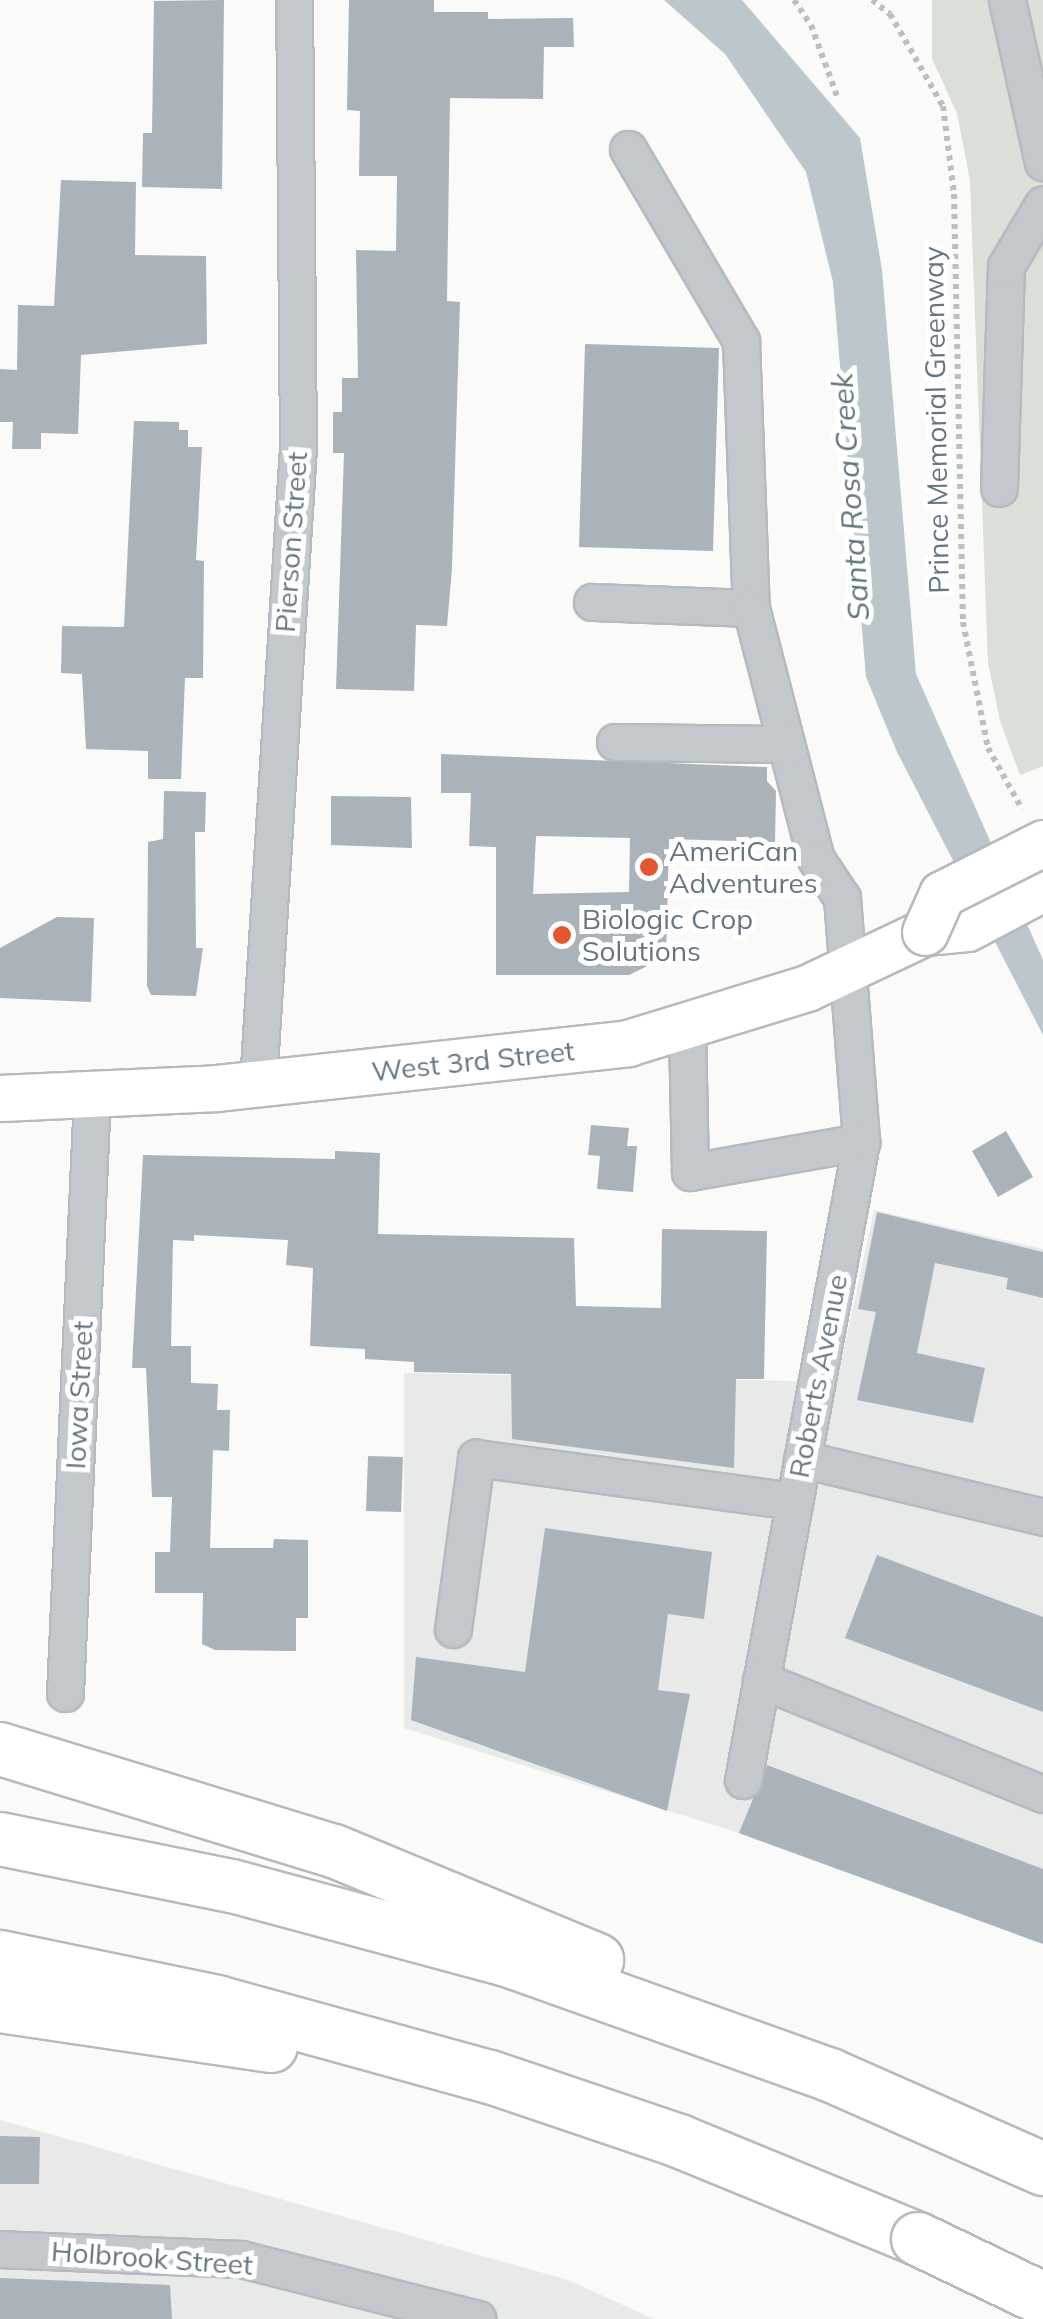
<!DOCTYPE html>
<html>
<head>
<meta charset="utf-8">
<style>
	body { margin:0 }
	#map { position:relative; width:1043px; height:2319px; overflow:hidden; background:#fafaf8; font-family:Mulish,sans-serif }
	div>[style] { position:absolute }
	.built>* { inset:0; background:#e8e9e9 }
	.green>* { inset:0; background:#dadfd7 }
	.water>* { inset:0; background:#bbc7cb }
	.building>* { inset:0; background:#aab3b9 }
	.path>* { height:6px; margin-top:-3px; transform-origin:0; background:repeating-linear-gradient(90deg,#bbbfc2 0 5px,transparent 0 10px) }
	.roads { filter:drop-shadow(2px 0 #b5babe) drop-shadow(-2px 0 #b5babe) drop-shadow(0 2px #b5babe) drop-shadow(0 -2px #b5babe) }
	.minor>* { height:35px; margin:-17.5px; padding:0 17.5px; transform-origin:17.5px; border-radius:17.5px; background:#c3c8cc }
	.major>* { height:45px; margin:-22.5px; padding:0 22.5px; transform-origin:22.5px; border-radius:22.5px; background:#fff }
	.highway>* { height:52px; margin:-26px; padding:0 26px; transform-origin:26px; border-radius:26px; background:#fff }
	.bridges { filter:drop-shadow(2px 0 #b5babe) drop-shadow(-2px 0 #b5babe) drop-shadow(0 2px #b5babe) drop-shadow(0 -2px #b5babe) }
	.major-bridge>* { height:45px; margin:-22.5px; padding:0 22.5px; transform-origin:22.5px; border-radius:22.5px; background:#fff }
	.highway-bridge>* { height:52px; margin:-26px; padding:0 26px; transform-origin:26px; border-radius:26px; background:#fff }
	.dots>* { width:28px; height:28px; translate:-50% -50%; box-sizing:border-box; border:5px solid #fff; border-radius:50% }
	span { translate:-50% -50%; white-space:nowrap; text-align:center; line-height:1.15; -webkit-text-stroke:10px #fff; paint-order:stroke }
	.street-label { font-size:28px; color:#657683 }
	.poi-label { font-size:28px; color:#657683 }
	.left { translate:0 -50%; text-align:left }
	.water-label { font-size:30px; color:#60757c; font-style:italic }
</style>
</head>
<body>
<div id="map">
	<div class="built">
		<i style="clip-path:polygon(874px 1210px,1043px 1249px,1043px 1944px,739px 1833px,404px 1728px,404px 1373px,837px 1382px)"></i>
		<i style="clip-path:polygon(0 2120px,568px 2280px,654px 2319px,0 2319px)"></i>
	</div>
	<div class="green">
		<i style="clip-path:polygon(932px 0,1043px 0,1043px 766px,1020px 775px,1000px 721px,988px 663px,970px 181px,957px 113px,932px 59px)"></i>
	</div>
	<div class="water">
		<i style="clip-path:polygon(664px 0,742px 0,860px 138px,882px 270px,916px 674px,1043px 960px,1043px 1035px,897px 752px,866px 677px,833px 282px,806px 172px,725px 54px)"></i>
	</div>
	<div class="building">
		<i style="clip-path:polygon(224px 0,222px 189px,142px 187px,143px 133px,152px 133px,154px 1px)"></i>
		<i style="clip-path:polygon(349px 0,434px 0,434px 12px,488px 12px,488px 19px,573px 18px,574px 47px,544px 47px,543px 99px,450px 98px,447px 301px,460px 302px,452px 568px,447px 626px,416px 625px,414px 691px,336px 689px,344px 453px,333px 453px,333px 412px,342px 412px,342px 378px,358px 378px,356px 250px,396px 251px,397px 176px,359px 176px,360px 111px,347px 110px)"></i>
		<i style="clip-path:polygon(61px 180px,136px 182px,135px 255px,206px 256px,207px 344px,81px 355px,78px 434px,41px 433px,41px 449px,12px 449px,13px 422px,0 422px,0 369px,17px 370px,18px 305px,54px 306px)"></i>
		<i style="clip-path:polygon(585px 344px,719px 348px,713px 551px,579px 547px)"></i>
		<i style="clip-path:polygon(134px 421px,179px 422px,179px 430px,188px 430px,188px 447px,202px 447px,196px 560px,204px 561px,203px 678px,185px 678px,181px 779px,148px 779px,148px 751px,86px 749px,82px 674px,61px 673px,62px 626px,124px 627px)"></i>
		<i style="clip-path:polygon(evenodd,441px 754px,767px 767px,767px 781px,776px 791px,775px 842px,669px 839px,666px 957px,629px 975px,496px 975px,496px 847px,469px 846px,471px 793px,441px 793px,441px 754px,536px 836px,630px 838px,629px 892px,533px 894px,536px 836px)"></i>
		<i style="clip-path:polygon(164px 791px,206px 792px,205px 832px,195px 832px,196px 948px,203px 948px,196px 996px,151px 995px,147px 986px,148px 842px,163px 839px)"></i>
		<i style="clip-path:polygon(331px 796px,411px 797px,412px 848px,331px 845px)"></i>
		<i style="clip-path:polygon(57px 917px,94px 918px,91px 1002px,0 998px,0 948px)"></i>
		<i style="clip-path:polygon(591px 1125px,629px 1128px,627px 1146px,637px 1146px,633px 1192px,597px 1189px,600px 1156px,588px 1155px)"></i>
		<i style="clip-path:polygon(1006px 1131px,1033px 1177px,998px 1197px,972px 1151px)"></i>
		<i style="clip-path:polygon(335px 1151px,380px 1153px,378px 1234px,574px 1238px,576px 1306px,661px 1308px,662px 1229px,767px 1231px,764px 1379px,736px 1379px,734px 1468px,512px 1439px,511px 1374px,414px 1372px,414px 1362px,365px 1359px,365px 1349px,310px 1346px,313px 1268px,286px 1265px,288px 1240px,194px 1235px,194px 1241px,173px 1240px,171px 1346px,191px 1346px,191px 1383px,218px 1384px,217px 1410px,230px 1410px,229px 1451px,213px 1450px,210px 1548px,273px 1548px,274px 1539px,308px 1540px,308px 1618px,296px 1618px,296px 1651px,215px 1650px,202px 1644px,203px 1593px,155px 1593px,155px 1552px,170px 1552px,172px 1497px,152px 1497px,146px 1368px,132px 1368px,143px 1155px,335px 1159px)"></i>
		<i style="clip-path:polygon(877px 1212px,1043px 1252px,1043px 1298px,1006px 1289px,1008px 1278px,935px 1263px,917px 1353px,985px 1368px,973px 1423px,857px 1400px,876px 1312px,858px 1309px)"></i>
		<i style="clip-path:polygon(368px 1456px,403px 1457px,401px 1512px,366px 1511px)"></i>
		<i style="clip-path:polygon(545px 1528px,712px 1552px,704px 1619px,668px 1614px,658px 1690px,690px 1694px,667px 1811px,411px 1720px,416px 1657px,525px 1672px)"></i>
		<i style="clip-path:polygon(877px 1555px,1043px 1617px,1043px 1712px,845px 1638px)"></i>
		<i style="clip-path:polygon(767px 1765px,1043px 1869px,1043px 1944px,739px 1833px)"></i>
		<i style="clip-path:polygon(0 2136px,40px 2137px,39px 2184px,0 2184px)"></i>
		<i style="clip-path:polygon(0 2278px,170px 2285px,172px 2319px,0 2319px)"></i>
	</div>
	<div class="path">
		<i style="left:794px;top:0;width:30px;rotate:56deg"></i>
		<i style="left:811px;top:25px;width:76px;rotate:69.9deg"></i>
		<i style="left:872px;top:0;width:23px;rotate:38deg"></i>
		<i style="left:890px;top:14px;width:106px;rotate:60.1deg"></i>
		<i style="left:943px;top:106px;width:89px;rotate:82.9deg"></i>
		<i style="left:954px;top:194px;width:428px;rotate:88.8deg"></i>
		<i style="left:963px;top:622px;width:128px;rotate:78.8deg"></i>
		<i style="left:988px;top:748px;width:70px;rotate:60.9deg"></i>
	</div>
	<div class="roads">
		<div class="minor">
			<i style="left:1007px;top:0;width:166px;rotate:77.5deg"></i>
			<i style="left:628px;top:149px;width:223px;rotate:59.5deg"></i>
			<i style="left:741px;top:341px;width:267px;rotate:87.9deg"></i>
			<i style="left:999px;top:488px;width:222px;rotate:-88.2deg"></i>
			<i style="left:1006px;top:266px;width:72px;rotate:-59.2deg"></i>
			<i style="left:592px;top:602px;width:159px;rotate:2.2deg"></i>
			<i style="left:751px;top:608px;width:259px;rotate:75.5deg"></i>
			<i style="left:816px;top:859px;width:47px;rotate:56.3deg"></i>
			<i style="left:842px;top:898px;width:245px;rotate:85.5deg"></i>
			<i style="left:861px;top:1142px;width:649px;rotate:100.48deg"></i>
			<i style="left:615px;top:742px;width:171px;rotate:0.7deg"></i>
			<i style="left:687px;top:1029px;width:143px;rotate:88.8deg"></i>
			<i style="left:690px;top:1172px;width:174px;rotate:-10deg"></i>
			<i style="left:258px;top:1083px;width:636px;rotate:-86.4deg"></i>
			<i style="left:298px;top:448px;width:448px;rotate:-90.5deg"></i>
			<i style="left:802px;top:1459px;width:248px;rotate:13.5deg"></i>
			<i style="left:453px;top:1629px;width:173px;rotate:-82.3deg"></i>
			<i style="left:476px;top:1458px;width:321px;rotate:7.7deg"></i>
			<i style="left:761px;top:1680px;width:304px;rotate:22deg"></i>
			<i style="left:65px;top:1693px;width:598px;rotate:-87.41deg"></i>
			<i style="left:0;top:2249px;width:241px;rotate:2.4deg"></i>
			<i style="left:241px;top:2259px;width:244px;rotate:14.2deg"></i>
		</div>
		<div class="major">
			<i style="left:0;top:1098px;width:217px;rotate:-2.6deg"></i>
			<i style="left:217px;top:1088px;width:413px;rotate:-6.2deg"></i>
			<i style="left:628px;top:1043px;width:187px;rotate:-17.1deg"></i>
			<i style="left:807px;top:988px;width:131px;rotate:-25.4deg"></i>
			<i style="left:925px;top:932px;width:42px;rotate:-5.4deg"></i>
			<i style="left:967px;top:928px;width:86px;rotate:-27.8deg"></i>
		</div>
		<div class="highway">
			<i style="left:0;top:1749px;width:349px;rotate:17deg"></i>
			<i style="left:334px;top:1851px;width:285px;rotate:22.5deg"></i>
			<i style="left:0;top:1839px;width:237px;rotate:11.5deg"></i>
			<i style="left:232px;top:1886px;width:285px;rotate:15.1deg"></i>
			<i style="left:507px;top:1960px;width:343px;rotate:19.6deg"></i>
			<i style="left:830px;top:2075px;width:233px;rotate:23.8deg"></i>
			<i style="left:0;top:1957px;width:222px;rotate:11.7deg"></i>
			<i style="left:217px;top:2002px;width:283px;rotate:15.4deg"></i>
			<i style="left:490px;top:2077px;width:200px;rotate:18.7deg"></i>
			<i style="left:679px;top:2141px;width:258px;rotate:22.3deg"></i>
			<i style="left:0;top:2006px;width:274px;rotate:8.4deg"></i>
		</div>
	</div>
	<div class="bridges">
		<div class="major-bridge">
			<i style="left:925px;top:932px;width:42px;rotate:-65.9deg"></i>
			<i style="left:942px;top:894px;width:113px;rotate:-26.8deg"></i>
		</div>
		<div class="highway-bridge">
			<i style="left:918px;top:2239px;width:139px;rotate:25.6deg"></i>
		</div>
	</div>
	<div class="dots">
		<i style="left:649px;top:867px;background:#e4572e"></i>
		<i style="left:562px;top:935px;background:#e4572e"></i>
	</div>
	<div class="street-label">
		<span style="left:936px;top:420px;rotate:-91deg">Prince Memorial Greenway</span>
		<span style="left:291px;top:542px;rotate:-86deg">Pierson Street</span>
		<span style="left:473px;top:1061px;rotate:-6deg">West 3rd Street</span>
		<span style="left:818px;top:1376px;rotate:-79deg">Roberts Avenue</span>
		<span style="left:79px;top:1395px;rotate:-87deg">Iowa Street</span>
		<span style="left:152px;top:2258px;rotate:4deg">Holbrook Street</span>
	</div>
	<div class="poi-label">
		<span class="left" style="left:669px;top:867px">AmeriCan<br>Adventures</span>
		<span class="left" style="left:582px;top:935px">Biologic Crop<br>Solutions</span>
	</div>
	<div class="water-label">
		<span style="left:850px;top:497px;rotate:-94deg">Santa Rosa Creek</span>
	</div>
</div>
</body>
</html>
